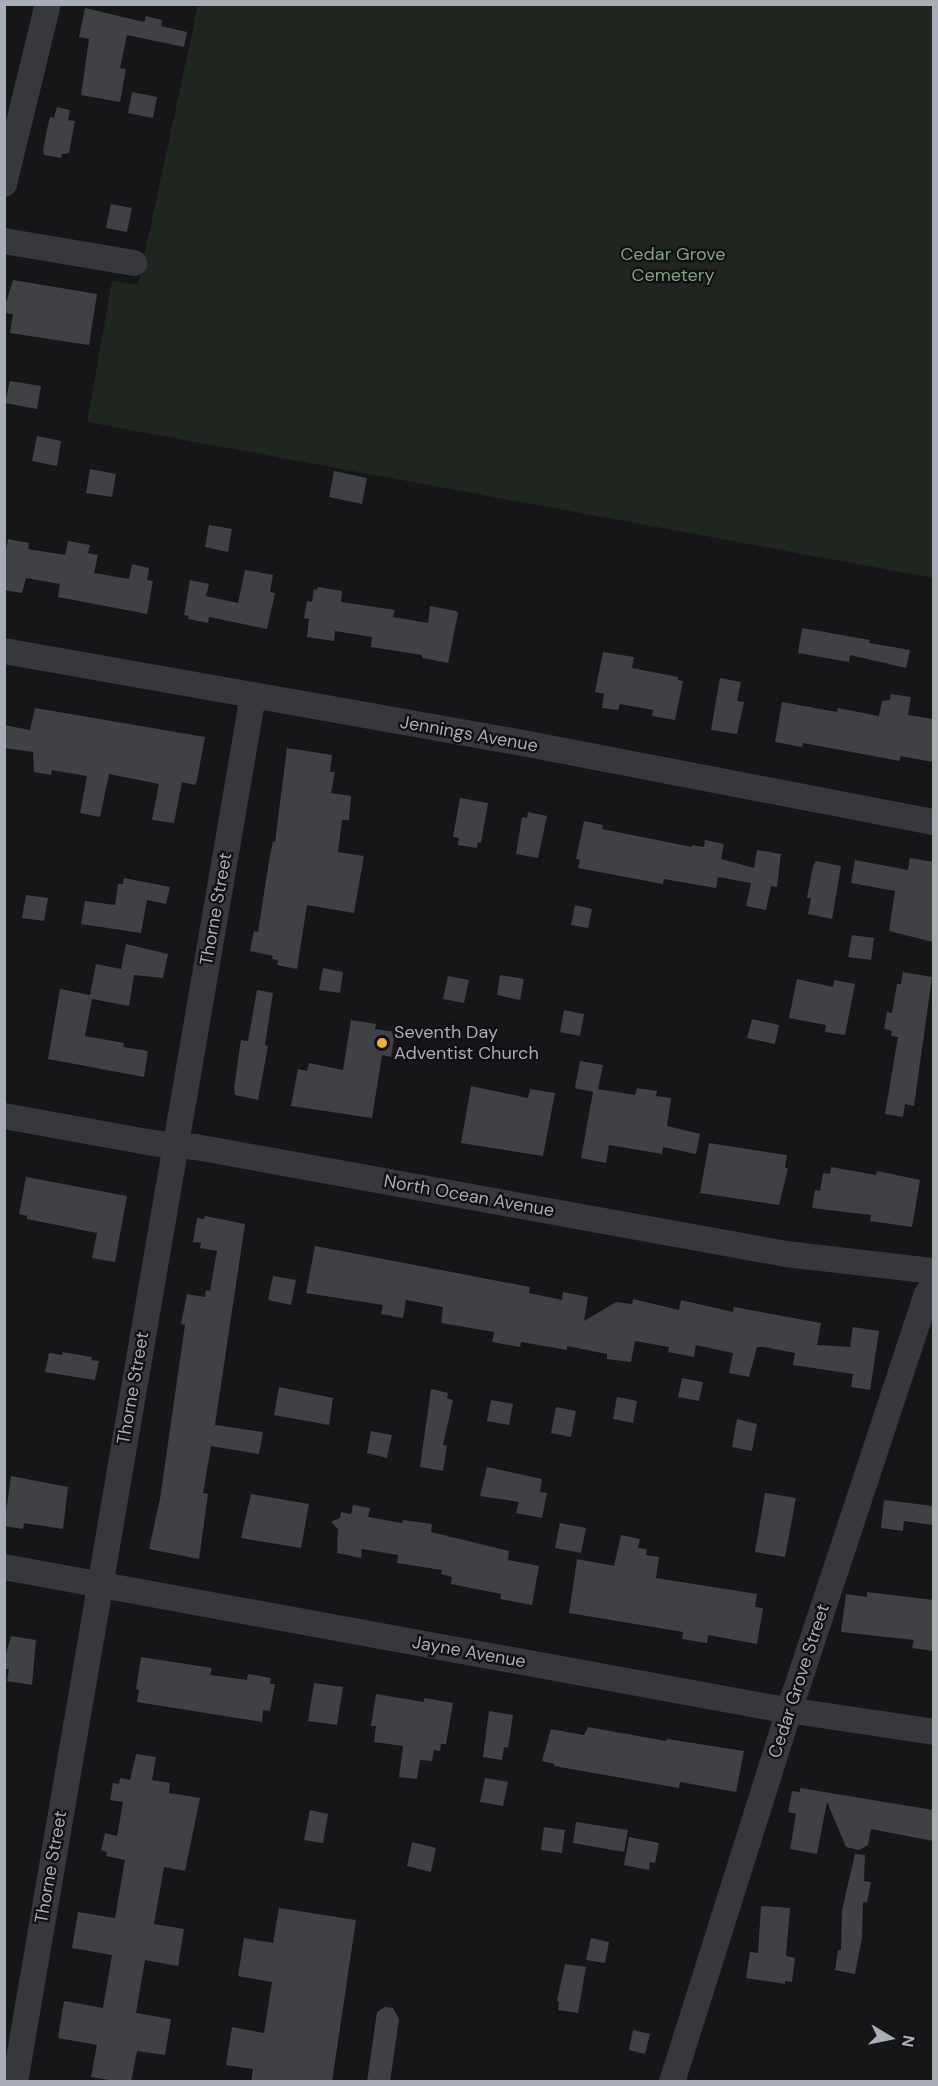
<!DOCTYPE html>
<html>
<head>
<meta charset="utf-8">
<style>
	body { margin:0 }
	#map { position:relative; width:938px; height:2086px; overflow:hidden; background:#161618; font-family:"DM Sans",sans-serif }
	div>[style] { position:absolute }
	.green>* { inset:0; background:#1e261f }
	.building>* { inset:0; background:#404145 }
	.minor>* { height:26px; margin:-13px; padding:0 13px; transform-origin:13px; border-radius:13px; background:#37383d }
	.dots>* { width:16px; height:16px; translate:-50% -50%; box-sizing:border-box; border:3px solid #111113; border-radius:50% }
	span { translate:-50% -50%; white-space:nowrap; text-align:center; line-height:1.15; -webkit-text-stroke:4.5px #111113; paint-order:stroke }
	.park-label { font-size:18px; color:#7fa381 }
	.street-label { font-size:18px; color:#a8adb8 }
	.poi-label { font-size:18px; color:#a8adb8 }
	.left { translate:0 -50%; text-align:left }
	.frame { position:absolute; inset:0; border:6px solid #a8adb8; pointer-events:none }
	.north { position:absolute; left:860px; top:2008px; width:60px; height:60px; -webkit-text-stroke:4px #111113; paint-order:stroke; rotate:100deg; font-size:16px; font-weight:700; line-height:24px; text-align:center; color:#a8adb8 }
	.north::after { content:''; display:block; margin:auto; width:21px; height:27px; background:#a8adb8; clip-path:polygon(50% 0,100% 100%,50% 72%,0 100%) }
</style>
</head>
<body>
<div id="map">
	<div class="green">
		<i style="clip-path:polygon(198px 5px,933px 5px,933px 578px,87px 422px,112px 281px,138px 285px)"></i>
	</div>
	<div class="building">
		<i style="clip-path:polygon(85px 8px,144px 22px,146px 16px,162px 20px,161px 26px,187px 32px,184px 47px,127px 35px,120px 68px,126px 69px,120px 102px,81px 95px,89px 39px,79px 37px)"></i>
		<i style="clip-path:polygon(132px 92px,157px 97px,153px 118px,128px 113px)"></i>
		<i style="clip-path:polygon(57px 107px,70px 110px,68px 120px,75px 121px,69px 153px,62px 154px,61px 158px,44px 155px,43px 150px,48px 125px,50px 117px,54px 118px)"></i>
		<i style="clip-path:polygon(111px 204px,132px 208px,127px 232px,106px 228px)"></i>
		<i style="clip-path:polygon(13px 280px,97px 294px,89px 345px,10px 333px,13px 314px,4px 313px,4px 309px)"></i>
		<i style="clip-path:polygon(10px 381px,41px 386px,37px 409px,5px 403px)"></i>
		<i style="clip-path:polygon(37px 436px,61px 441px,57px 466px,32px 461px)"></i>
		<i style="clip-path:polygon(90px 469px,116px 474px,112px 497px,86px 493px)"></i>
		<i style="clip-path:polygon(334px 471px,367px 478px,362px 504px,329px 497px)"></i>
		<i style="clip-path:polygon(209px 525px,232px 529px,228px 552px,205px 547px)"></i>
		<i style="clip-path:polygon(8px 539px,29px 543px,28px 549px,65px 555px,68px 541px,90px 545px,88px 553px,98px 555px,94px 573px,129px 579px,132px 564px,149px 568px,147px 580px,153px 581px,147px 614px,58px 597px,60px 584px,26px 578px,22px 593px,4px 590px,4px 560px)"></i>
		<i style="clip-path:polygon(245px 570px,273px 575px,270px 592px,275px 593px,267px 629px,209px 617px,208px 623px,188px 619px,189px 616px,184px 615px,190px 580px,209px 584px,206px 596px,238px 603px)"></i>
		<i style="clip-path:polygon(318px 587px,342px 591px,341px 602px,395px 610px,393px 617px,428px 623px,430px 606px,456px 611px,458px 613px,448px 663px,422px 658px,422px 655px,371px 647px,372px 637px,335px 631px,334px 641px,307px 637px,309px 619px,304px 618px,307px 601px,312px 602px,314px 589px,317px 590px)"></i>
		<i style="clip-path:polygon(802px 628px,870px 640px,869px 643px,910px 650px,906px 668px,850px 655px,849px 662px,798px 653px)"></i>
		<i style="clip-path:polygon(603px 652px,634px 657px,632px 668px,678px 677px,678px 680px,683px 681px,675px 720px,652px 716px,653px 710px,620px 704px,618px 710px,602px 708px,604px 694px,595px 692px)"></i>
		<i style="clip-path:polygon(720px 678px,741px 682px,737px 701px,744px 702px,737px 734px,711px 730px)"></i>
		<i style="clip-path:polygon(891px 694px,911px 697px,908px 715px,933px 719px,933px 762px,900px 756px,900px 761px,803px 743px,802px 747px,775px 742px,782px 702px,837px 712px,838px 708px,879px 716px,882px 701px,890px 700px)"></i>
		<i style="clip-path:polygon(35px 708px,205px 737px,197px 780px,195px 785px,182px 782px,174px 823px,152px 820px,159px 784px,109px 774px,100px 817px,80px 813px,87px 776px,52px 770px,51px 775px,34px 772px,33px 752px,4px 748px,4px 725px,30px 730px)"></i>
		<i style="clip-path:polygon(287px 748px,332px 755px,330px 772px,335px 772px,331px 793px,351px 796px,349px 820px,342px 820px,338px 852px,364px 856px,354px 913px,307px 905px,297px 969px,277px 965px,278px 960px,272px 959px,273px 956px,250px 951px,254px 931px,258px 932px,269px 861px,273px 841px,275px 842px)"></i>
		<i style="clip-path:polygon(460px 798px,488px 803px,481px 843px,478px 842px,477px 848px,458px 845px,459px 838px,453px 837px)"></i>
		<i style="clip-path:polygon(528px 812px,547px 816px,538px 858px,516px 854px,522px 817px,527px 818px)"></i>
		<i style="clip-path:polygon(584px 821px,603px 825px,602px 829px,692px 847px,692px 845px,704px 847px,705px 840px,724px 844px,721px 859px,754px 868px,757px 850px,781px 854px,777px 887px,771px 886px,766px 910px,746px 906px,751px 883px,718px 877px,716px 888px,664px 879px,663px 884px,578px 868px,580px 860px,576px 859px)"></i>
		<i style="clip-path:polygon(910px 858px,933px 862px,933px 942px,889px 931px,895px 891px,851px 883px,855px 860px,908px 870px)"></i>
		<i style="clip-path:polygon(816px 861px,841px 866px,832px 919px,808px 914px,811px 898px,807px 898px,813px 866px)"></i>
		<i style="clip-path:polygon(124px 878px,170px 887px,166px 904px,147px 900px,141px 933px,81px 924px,85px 901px,115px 905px,118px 884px,123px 884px)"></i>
		<i style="clip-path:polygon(26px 895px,48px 898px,44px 921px,22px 918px)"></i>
		<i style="clip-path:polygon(575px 905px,592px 909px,588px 928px,571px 925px)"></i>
		<i style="clip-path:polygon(852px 935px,874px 938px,871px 960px,848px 957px)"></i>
		<i style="clip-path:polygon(126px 944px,168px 954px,163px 978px,134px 975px,129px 1006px,92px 999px,85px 1036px,124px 1043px,123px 1047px,148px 1051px,144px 1077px,48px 1059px,60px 989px,90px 995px,96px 964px,121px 969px)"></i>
		<i style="clip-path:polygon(323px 968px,343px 972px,340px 993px,319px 990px)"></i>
		<i style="clip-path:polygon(903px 972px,932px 977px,914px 1106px,905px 1104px,903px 1117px,885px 1114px,898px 1037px,891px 1036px,892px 1031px,884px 1029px,887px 1012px,892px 1013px,897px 984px,901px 984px)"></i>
		<i style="clip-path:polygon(500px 975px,524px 979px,520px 1000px,497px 995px)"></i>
		<i style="clip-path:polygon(448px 976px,469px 980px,464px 1003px,443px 999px)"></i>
		<i style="clip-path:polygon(797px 979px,833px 987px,834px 980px,855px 984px,845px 1035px,825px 1032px,826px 1025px,789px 1018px)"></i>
		<i style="clip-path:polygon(257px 990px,273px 993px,265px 1045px,268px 1046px,258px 1100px,235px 1095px,234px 1088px,241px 1040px,248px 1041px)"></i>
		<i style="clip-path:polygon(564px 1010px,584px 1014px,580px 1036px,560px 1032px)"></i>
		<i style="clip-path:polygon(752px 1019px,779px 1025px,775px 1044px,747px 1038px)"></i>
		<i style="clip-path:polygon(351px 1020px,376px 1024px,375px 1029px,395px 1032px,391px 1057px,382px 1055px,372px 1118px,291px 1106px,298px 1069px,307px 1071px,309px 1063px,343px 1070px)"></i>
		<i style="clip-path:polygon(580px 1061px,603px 1065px,598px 1089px,635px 1095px,637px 1088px,657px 1091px,656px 1096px,671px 1098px,667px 1126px,700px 1134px,696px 1154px,663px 1147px,662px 1154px,609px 1145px,606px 1163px,581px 1158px,593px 1092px,575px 1088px)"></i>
		<i style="clip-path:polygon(471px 1086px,528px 1098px,530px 1089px,555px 1093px,543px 1156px,461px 1143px)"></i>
		<i style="clip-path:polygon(709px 1143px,787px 1155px,785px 1168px,788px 1168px,779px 1205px,700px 1193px)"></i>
		<i style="clip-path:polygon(831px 1167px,876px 1175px,877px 1171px,920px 1180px,912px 1227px,870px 1221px,871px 1215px,812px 1208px,815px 1190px,820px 1191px,823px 1173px,830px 1174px)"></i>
		<i style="clip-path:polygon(26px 1177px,127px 1196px,115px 1262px,92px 1258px,97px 1233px,27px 1219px,27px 1216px,19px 1214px)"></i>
		<i style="clip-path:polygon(205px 1216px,245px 1224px,215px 1425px,263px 1432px,259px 1454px,211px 1446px,203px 1493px,208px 1494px,199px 1559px,149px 1549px,160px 1499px,185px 1325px,181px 1324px,187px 1294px,205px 1297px,206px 1290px,210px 1291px,217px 1251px,200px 1248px,201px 1243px,193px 1242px,197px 1218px,204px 1219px)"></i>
		<i style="clip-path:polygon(315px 1246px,530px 1287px,529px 1293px,562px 1300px,563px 1292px,588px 1297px,584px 1321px,616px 1302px,632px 1304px,633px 1299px,679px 1310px,681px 1300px,733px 1312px,734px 1307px,821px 1323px,817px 1345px,850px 1347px,853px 1327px,879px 1331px,870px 1390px,851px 1387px,853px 1374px,793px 1365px,795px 1353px,763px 1347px,757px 1347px,749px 1377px,729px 1373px,733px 1353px,696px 1345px,694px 1357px,668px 1352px,669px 1347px,635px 1341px,631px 1362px,607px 1359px,607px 1354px,567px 1346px,567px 1350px,521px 1342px,520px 1347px,492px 1342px,494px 1332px,441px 1323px,443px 1307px,406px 1300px,403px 1318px,381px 1314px,383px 1305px,306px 1293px)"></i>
		<i style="clip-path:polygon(273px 1276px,296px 1280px,291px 1305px,268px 1300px)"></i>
		<i style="clip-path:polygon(62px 1352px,92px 1357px,91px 1360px,99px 1361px,95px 1380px,45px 1372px,49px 1353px,62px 1355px)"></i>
		<i style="clip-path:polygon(682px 1378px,703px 1382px,699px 1401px,678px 1397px)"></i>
		<i style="clip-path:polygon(279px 1387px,333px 1398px,329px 1425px,274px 1415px)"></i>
		<i style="clip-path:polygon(431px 1389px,448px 1393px,447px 1398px,453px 1400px,443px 1445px,447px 1446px,443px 1471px,420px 1467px)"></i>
		<i style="clip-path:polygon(617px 1397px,637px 1401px,633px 1423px,613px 1419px)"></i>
		<i style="clip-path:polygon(491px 1400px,513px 1404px,509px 1425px,487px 1421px)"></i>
		<i style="clip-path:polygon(556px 1407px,576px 1411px,571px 1437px,551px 1433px)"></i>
		<i style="clip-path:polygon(737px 1419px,757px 1424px,752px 1451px,732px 1447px)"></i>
		<i style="clip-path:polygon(371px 1431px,392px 1435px,387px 1458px,367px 1453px)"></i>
		<i style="clip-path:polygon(487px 1467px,542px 1479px,540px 1492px,547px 1493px,542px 1518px,516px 1513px,519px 1502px,480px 1496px)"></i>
		<i style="clip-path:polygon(11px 1476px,68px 1487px,63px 1529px,24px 1523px,23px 1529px,4px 1526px)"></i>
		<i style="clip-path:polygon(765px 1493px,796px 1498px,785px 1557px,755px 1552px)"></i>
		<i style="clip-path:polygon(251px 1494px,309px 1504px,301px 1548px,241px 1538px)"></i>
		<i style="clip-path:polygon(884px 1500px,933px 1506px,933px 1525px,904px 1521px,903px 1531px,881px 1528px)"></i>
		<i style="clip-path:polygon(353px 1505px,370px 1508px,368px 1517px,402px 1523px,403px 1520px,432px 1524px,431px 1532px,509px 1551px,508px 1560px,539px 1566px,532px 1605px,500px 1599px,501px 1594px,451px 1584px,452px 1577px,441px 1574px,442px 1570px,397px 1563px,398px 1555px,362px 1549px,361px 1558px,337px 1553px,338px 1529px,331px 1522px,340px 1518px,341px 1512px,351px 1514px)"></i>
		<i style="clip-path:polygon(560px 1523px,586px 1528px,581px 1553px,555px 1548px)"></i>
		<i style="clip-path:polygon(621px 1535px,640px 1539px,638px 1548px,647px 1549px,646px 1555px,659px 1557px,656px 1578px,757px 1594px,755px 1607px,763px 1608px,757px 1644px,708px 1635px,707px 1643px,682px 1639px,683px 1632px,569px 1613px,577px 1559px,614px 1566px)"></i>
		<i style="clip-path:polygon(867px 1592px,933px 1600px,933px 1651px,912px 1648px,914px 1640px,841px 1632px,846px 1594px,867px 1597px)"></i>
		<i style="clip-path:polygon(11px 1636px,36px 1640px,32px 1685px,7px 1681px,9px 1669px,4px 1669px,4px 1661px)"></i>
		<i style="clip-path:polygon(141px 1657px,212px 1668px,210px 1675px,247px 1680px,248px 1674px,271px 1678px,270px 1684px,275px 1684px,270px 1711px,263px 1710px,262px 1722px,137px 1702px,139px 1690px,136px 1689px)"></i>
		<i style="clip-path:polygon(314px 1683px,343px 1687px,337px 1725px,308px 1721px)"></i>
		<i style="clip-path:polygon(376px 1694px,424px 1702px,424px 1698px,453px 1703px,446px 1744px,441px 1744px,440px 1751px,434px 1750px,432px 1761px,420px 1760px,417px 1779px,399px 1777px,403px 1746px,374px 1742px,376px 1726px,371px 1726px)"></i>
		<i style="clip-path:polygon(489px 1711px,513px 1715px,508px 1748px,504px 1747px,502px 1760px,483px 1757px)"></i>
		<i style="clip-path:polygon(588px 1727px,666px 1741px,667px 1739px,744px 1751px,736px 1792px,680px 1782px,679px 1788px,554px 1766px,554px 1764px,542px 1761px,551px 1729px,584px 1735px)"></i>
		<i style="clip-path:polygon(136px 1754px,156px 1757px,152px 1780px,170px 1783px,169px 1793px,200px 1798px,185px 1871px,164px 1867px,154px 1924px,184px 1929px,178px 1966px,145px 1960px,136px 2013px,171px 2019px,165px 2055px,137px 2051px,131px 2082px,121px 2082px,91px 2077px,97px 2045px,58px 2038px,64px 2001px,103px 2008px,112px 1955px,72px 1948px,78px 1912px,115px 1918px,125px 1860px,106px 1856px,107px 1852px,101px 1850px,105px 1833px,117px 1836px,123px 1802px,110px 1800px,113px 1783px,119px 1784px,120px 1778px,130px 1780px)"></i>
		<i style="clip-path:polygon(485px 1778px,508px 1782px,503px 1806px,480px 1802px)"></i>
		<i style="clip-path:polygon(800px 1788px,933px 1810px,933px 1841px,871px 1829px,868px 1845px,859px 1850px,846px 1847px,827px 1802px,817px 1854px,790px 1849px,796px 1814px,788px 1812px,792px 1791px,800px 1792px)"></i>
		<i style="clip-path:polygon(310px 1810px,328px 1814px,323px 1843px,304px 1840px)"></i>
		<i style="clip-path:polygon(576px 1822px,628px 1830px,624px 1852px,573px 1843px)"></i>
		<i style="clip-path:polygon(544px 1827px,565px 1830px,562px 1853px,541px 1850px)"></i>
		<i style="clip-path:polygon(629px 1837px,659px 1843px,655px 1863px,650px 1862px,649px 1870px,624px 1865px)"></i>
		<i style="clip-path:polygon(412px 1842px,436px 1848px,431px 1872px,407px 1866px)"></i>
		<i style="clip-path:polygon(855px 1854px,865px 1855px,864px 1881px,871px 1882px,867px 1903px,863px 1902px,862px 1938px,855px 1974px,835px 1970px,838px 1950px,841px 1950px,842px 1910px)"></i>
		<i style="clip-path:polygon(761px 1906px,790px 1908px,786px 1956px,795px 1958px,792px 1982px,785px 1981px,785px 1984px,746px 1978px,750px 1952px,758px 1953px)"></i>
		<i style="clip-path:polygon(279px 1908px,356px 1920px,332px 2082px,251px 2082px,253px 2069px,226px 2065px,232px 2027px,264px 2033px,272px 1982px,238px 1976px,244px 1938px,273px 1943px)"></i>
		<i style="clip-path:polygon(591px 1938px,609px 1942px,605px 1963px,586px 1960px)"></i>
		<i style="clip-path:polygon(565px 1964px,586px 1967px,578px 2013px,558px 2010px,559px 2002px,557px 2001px)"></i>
		<i style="clip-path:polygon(385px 2007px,393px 2008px,399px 2019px,390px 2082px,367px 2082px,377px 2012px)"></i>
		<i style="clip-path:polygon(633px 2030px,650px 2034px,645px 2054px,629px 2050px)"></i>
	</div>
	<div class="minor">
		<i style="left:4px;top:184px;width:185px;rotate:-76.3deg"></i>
		<i style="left:4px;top:241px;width:132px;rotate:9.6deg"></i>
		<i style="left:4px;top:651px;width:527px;rotate:10.05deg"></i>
		<i style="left:523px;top:743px;width:419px;rotate:10.9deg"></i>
		<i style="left:4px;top:1116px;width:150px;rotate:10.3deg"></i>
		<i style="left:152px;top:1143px;width:44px;rotate:5.2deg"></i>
		<i style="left:196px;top:1147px;width:600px;rotate:10.28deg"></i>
		<i style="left:786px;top:1254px;width:149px;rotate:6.6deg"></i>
		<i style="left:4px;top:1567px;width:783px;rotate:10.38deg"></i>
		<i style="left:774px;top:1708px;width:162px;rotate:8.5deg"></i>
		<i style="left:15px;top:2082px;width:1407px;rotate:-80.26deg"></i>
		<i style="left:672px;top:2082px;width:408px;rotate:-72.5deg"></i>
		<i style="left:795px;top:1693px;width:418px;rotate:-71.7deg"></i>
		<i style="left:926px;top:1296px;width:15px;rotate:-58deg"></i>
	</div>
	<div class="dots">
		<i style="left:382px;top:1043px;background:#f2b134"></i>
	</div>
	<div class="park-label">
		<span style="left:673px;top:265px">Cedar Grove<br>Cemetery</span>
	</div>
	<div class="street-label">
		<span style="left:469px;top:734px;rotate:10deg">Jennings Avenue</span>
		<span style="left:216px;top:909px;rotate:-80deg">Thorne Street</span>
		<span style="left:469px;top:1196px;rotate:10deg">North Ocean Avenue</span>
		<span style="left:133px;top:1388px;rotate:-80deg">Thorne Street</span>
		<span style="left:469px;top:1652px;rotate:10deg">Jayne Avenue</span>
		<span style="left:799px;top:1681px;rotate:-72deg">Cedar Grove Street</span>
		<span style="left:51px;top:1867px;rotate:-80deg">Thorne Street</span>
	</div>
	<div class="poi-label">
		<span class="left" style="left:394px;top:1043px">Seventh Day<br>Adventist Church</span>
	</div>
	<div class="frame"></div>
	<div class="north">N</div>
</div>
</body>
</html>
